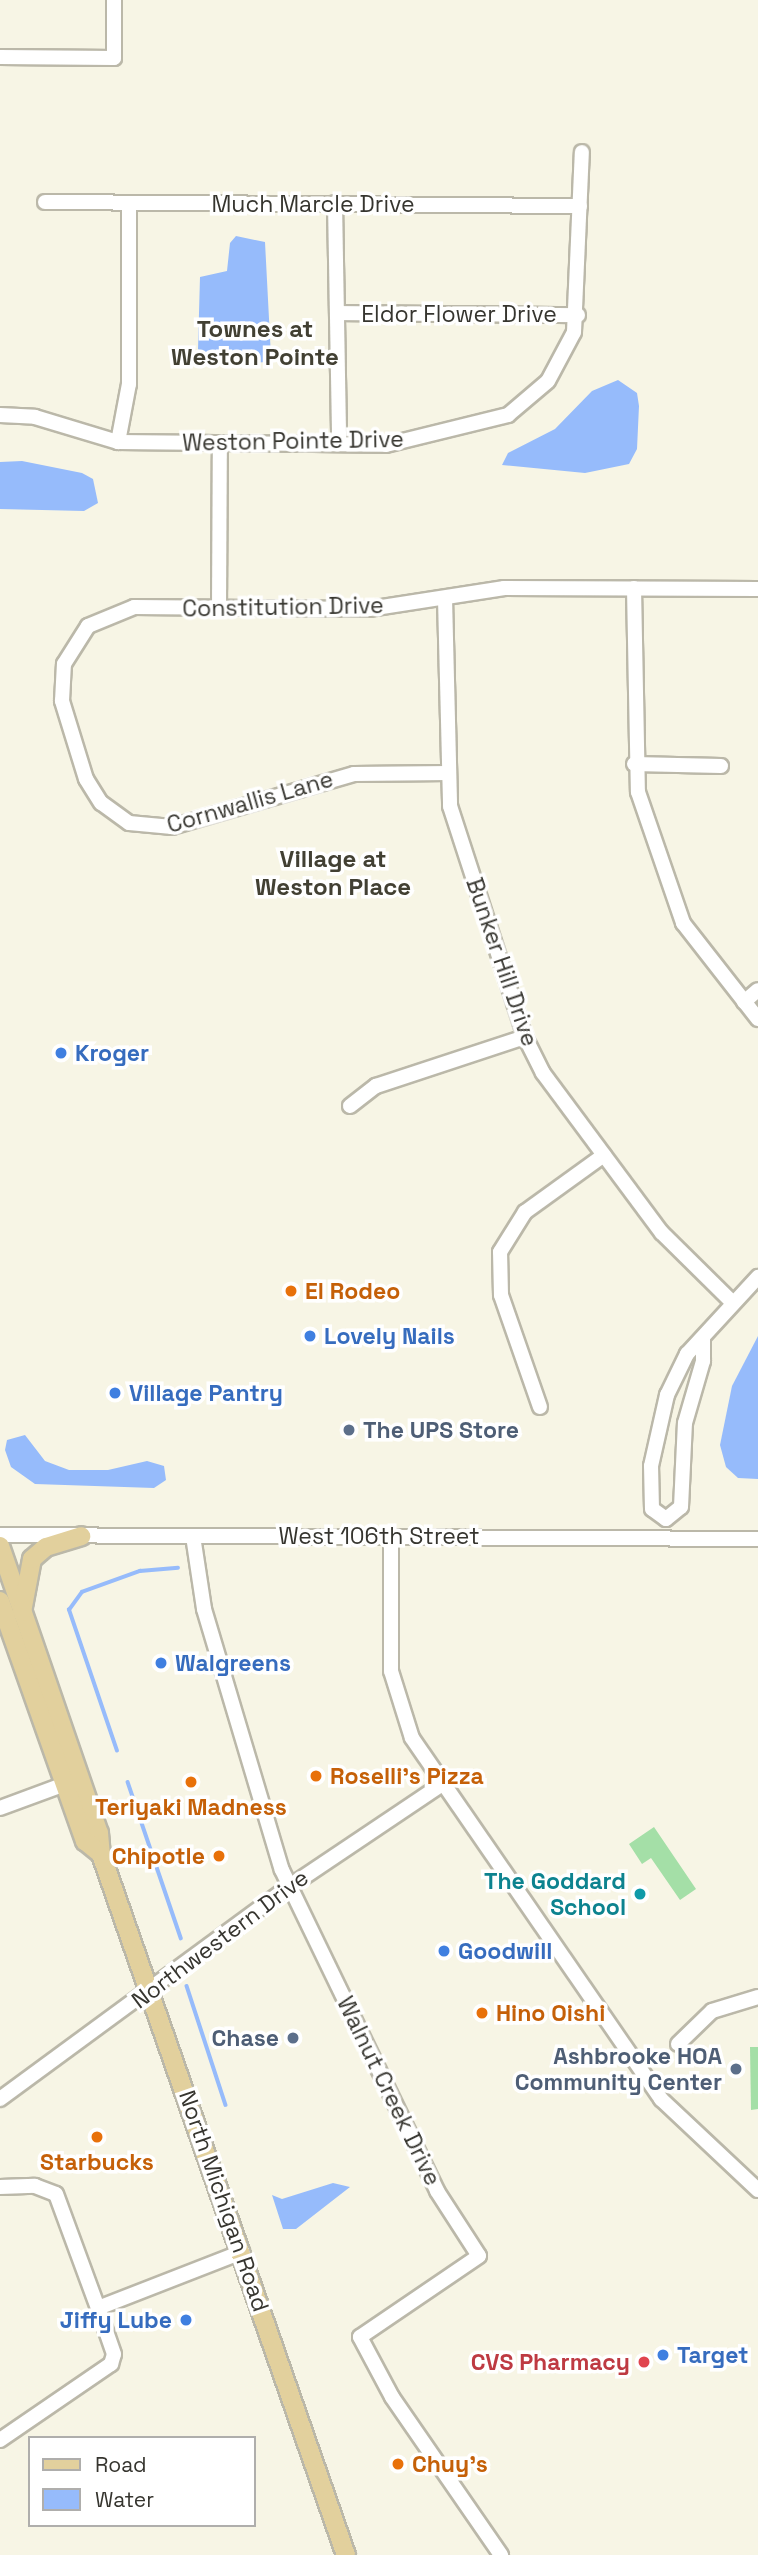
<!DOCTYPE html>
<html>
<head>
<meta charset="utf-8">
<style>
	body { margin:0 }
	#map { position:relative; width:758px; height:2555px; overflow:hidden; background:#f7f5e5; font-family:"Space Grotesk",sans-serif }
	div>[style] { position:absolute }
	.green>* { inset:0; background:#a4dfa7 }
	.water>* { inset:0; background:#96bbfb }
	.stream>* { height:3.5px; margin:-1.75px; padding:0 1.75px; transform-origin:1.75px; border-radius:1.75px; background:#96bbfb }
	.roads { filter:drop-shadow(2px 0 #bbb8a9) drop-shadow(-2px 0 #bbb8a9) drop-shadow(0 2px #bbb8a9) drop-shadow(0 -2px #bbb8a9) }
	.minor>* { height:14px; margin:-7px; padding:0 7px; transform-origin:7px; border-radius:7px; background:#fff }
	.major>* { height:18px; margin:-9px; padding:0 9px; transform-origin:9px; border-radius:9px; background:#e2d09d }
	.dots>* { width:19px; height:19px; translate:-50% -50%; box-sizing:border-box; border:4px solid #fff; border-radius:50% }
	span { translate:-50% -50%; white-space:nowrap; text-align:center; line-height:1.15; -webkit-text-stroke:7px #fff; paint-order:stroke }
	.street-label { font-size:23px; color:#36352f }
	.shop-label { font-size:23px; color:#366cbe; font-weight:700 }
	.left { translate:0 -50%; text-align:left }
	.right { translate:-100% -50%; text-align:right }
	.food-label { font-size:23px; color:#c56008; font-weight:700 }
	.service-label { font-size:23px; color:#4e5e75; font-weight:700 }
	.culture-label { font-size:23px; color:#0d838f; font-weight:700 }
	.health-label { font-size:23px; color:#be3a42; font-weight:700 }
	.neighbourhood-label { font-size:24px; color:#424033; font-weight:700 }
	.legend { position:absolute; left:28px; top:2436px; width:228px; height:91px; box-sizing:border-box; background:#fff; border:2px solid #afaeac; margin:0; padding:9px 12px; list-style:none; font-size:21px; color:#36352f }
	.legend li { display:flex; align-items:center; gap:14px; height:35px }
	.legend b { width:35px; border:2px solid #afaeac }
</style>
</head>
<body>
<div id="map">
	<div class="green">
		<i style="clip-path:polygon(654px 1827px,696px 1889px,680px 1900px,651px 1858px,642px 1864px,629px 1844px)"></i>
		<i style="clip-path:polygon(750px 2047px,758px 2047px,758px 2109px,751px 2110px)"></i>
	</div>
	<div class="water">
		<i style="clip-path:polygon(236px 236px,265px 242px,271px 357px,267px 362px,211px 365px,198px 349px,200px 277px,227px 271px,230px 243px)"></i>
		<i style="clip-path:polygon(618px 380px,637px 393px,639px 406px,637px 449px,629px 464px,585px 473px,502px 465px,508px 453px,555px 429px,592px 391px)"></i>
		<i style="clip-path:polygon(22px 461px,82px 473px,93px 479px,98px 503px,84px 511px,0 509px,0 462px)"></i>
		<i style="clip-path:polygon(758px 1336px,758px 1479px,738px 1478px,726px 1467px,720px 1445px,732px 1386px)"></i>
		<i style="clip-path:polygon(25px 1435px,45px 1461px,69px 1470px,108px 1470px,147px 1461px,164px 1466px,166px 1480px,154px 1488px,35px 1484px,11px 1467px,5px 1450px,7px 1440px)"></i>
		<i style="clip-path:polygon(333px 2183px,350px 2187px,296px 2229px,283px 2229px,272px 2195px,282px 2199px)"></i>
	</div>
	<div class="stream">
		<i style="left:117px;top:1751px;width:149px;rotate:-108.8deg"></i>
		<i style="left:69px;top:1610px;width:22px;rotate:-54deg"></i>
		<i style="left:82px;top:1592px;width:62px;rotate:-19.9deg"></i>
		<i style="left:140px;top:1571px;width:38px;rotate:-5deg"></i>
		<i style="left:128px;top:1782px;width:165px;rotate:71.2deg"></i>
		<i style="left:187px;top:1986px;width:125px;rotate:71.9deg"></i>
	</div>
	<div class="roads">
		<div class="minor">
			<i style="left:0;top:57px;width:114px;rotate:0.5deg"></i>
			<i style="left:114px;top:58px;width:58px;rotate:-90deg"></i>
			<i style="left:45px;top:202px;width:535px;rotate:0.43deg"></i>
			<i style="left:335px;top:203px;width:241px;rotate:89deg"></i>
			<i style="left:340px;top:313px;width:238px;rotate:0.5deg"></i>
			<i style="left:0;top:415px;width:35px;rotate:3deg"></i>
			<i style="left:35px;top:417px;width:87px;rotate:16.8deg"></i>
			<i style="left:118px;top:442px;width:268px;rotate:0.6deg"></i>
			<i style="left:386px;top:445px;width:126px;rotate:-13.8deg"></i>
			<i style="left:508px;top:415px;width:52px;rotate:-40.4deg"></i>
			<i style="left:548px;top:381px;width:55px;rotate:-62deg"></i>
			<i style="left:574px;top:332px;width:180px;rotate:-87.5deg"></i>
			<i style="left:118px;top:442px;width:59px;rotate:-79.3deg"></i>
			<i style="left:129px;top:384px;width:181px;rotate:-90deg"></i>
			<i style="left:634px;top:588px;width:204px;rotate:88.9deg"></i>
			<i style="left:638px;top:792px;width:139px;rotate:71deg"></i>
			<i style="left:683px;top:923px;width:122px;rotate:52deg"></i>
			<i style="left:445px;top:598px;width:208px;rotate:88.6deg"></i>
			<i style="left:450px;top:806px;width:243px;rotate:72deg"></i>
			<i style="left:525px;top:1037px;width:40px;rotate:63.4deg"></i>
			<i style="left:543px;top:1073px;width:199px;rotate:53.4deg"></i>
			<i style="left:662px;top:1233px;width:97px;rotate:44.6deg"></i>
			<i style="left:219px;top:608px;width:165px;rotate:-89.7deg"></i>
			<i style="left:634px;top:764px;width:87px;rotate:1.3deg"></i>
			<i style="left:449px;top:773px;width:95px;rotate:179.4deg"></i>
			<i style="left:354px;top:774px;width:190px;rotate:163.8deg"></i>
			<i style="left:172px;top:827px;width:43px;rotate:-174.7deg"></i>
			<i style="left:129px;top:823px;width:34px;rotate:-144deg"></i>
			<i style="left:101px;top:803px;width:28px;rotate:-122deg"></i>
			<i style="left:86px;top:779px;width:82px;rotate:-107.1deg"></i>
			<i style="left:62px;top:701px;width:37px;rotate:-87deg"></i>
			<i style="left:64px;top:664px;width:45px;rotate:-57.7deg"></i>
			<i style="left:88px;top:626px;width:50px;rotate:-22.4deg"></i>
			<i style="left:134px;top:607px;width:235px;rotate:0.5deg"></i>
			<i style="left:369px;top:609px;width:137px;rotate:-8.8deg"></i>
			<i style="left:504px;top:588px;width:254px;rotate:0.2deg"></i>
			<i style="left:744px;top:1002px;width:18px;rotate:-41deg"></i>
			<i style="left:350px;top:1106px;width:33px;rotate:-38deg"></i>
			<i style="left:376px;top:1086px;width:157px;rotate:-18.2deg"></i>
			<i style="left:540px;top:1407px;width:119px;rotate:-109.2deg"></i>
			<i style="left:501px;top:1295px;width:43px;rotate:-91.3deg"></i>
			<i style="left:500px;top:1252px;width:47px;rotate:-58deg"></i>
			<i style="left:525px;top:1212px;width:97px;rotate:-35.8deg"></i>
			<i style="left:666px;top:1519px;width:17px;rotate:-144deg"></i>
			<i style="left:652px;top:1509px;width:43px;rotate:-91.3deg"></i>
			<i style="left:651px;top:1466px;width:73px;rotate:-77.3deg"></i>
			<i style="left:667px;top:1395px;width:46px;rotate:-64deg"></i>
			<i style="left:687px;top:1354px;width:105px;rotate:-47.3deg"></i>
			<i style="left:666px;top:1519px;width:19px;rotate:-39deg"></i>
			<i style="left:681px;top:1507px;width:84px;rotate:-87.3deg"></i>
			<i style="left:685px;top:1423px;width:65px;rotate:-73.8deg"></i>
			<i style="left:703px;top:1361px;width:23px;rotate:-90deg"></i>
			<i style="left:0;top:1535px;width:758px;rotate:0.3deg"></i>
			<i style="left:193px;top:1536px;width:74px;rotate:81.4deg"></i>
			<i style="left:204px;top:1609px;width:272px;rotate:73.4deg"></i>
			<i style="left:282px;top:1870px;width:356px;rotate:64.2deg"></i>
			<i style="left:437px;top:2191px;width:77px;rotate:57.1deg"></i>
			<i style="left:479px;top:2256px;width:144px;rotate:145.8deg"></i>
			<i style="left:360px;top:2337px;width:68px;rotate:61.9deg"></i>
			<i style="left:392px;top:2397px;width:192px;rotate:55.4deg"></i>
			<i style="left:391px;top:1536px;width:135px;rotate:90deg"></i>
			<i style="left:391px;top:1671px;width:70px;rotate:72.6deg"></i>
			<i style="left:412px;top:1738px;width:439px;rotate:55.4deg"></i>
			<i style="left:661px;top:2099px;width:133px;rotate:43.2deg"></i>
			<i style="left:0;top:1808px;width:69px;rotate:-20.3deg"></i>
			<i style="left:678px;top:2044px;width:47px;rotate:-44.1deg"></i>
			<i style="left:712px;top:2011px;width:48px;rotate:-16.9deg"></i>
			<i style="left:0;top:2099px;width:358px;rotate:-36.3deg"></i>
			<i style="left:289px;top:1887px;width:184px;rotate:-33.9deg"></i>
			<i style="left:0;top:2187px;width:35px;rotate:-2deg"></i>
			<i style="left:35px;top:2186px;width:22px;rotate:21deg"></i>
			<i style="left:56px;top:2194px;width:121px;rotate:69.8deg"></i>
			<i style="left:98px;top:2308px;width:155px;rotate:-21.3deg"></i>
			<i style="left:0;top:2440px;width:135px;rotate:-34.4deg"></i>
			<i style="left:111px;top:2364px;width:10px;rotate:-73deg"></i>
			<i style="left:114px;top:2354px;width:49px;rotate:-109.2deg"></i>
		</div>
		<div class="major">
			<i style="left:0;top:1546px;width:304px;rotate:71deg"></i>
			<i style="left:99px;top:1833px;width:21px;rotate:85deg"></i>
			<i style="left:101px;top:1854px;width:743px;rotate:70.74deg"></i>
			<i style="left:0;top:1601px;width:255px;rotate:70.5deg"></i>
			<i style="left:85px;top:1841px;width:21px;rotate:39deg"></i>
			<i style="left:22px;top:1612px;width:54px;rotate:-79.3deg"></i>
			<i style="left:32px;top:1559px;width:18px;rotate:-41deg"></i>
			<i style="left:46px;top:1547px;width:37px;rotate:-17deg"></i>
		</div>
	</div>
	<div class="dots">
		<i style="left:61px;top:1053px;background:#3f7fe0"></i>
		<i style="left:291px;top:1291px;background:#e8710a"></i>
		<i style="left:310px;top:1336px;background:#3f7fe0"></i>
		<i style="left:115px;top:1393px;background:#3f7fe0"></i>
		<i style="left:349px;top:1430px;background:#5c6f8a"></i>
		<i style="left:161px;top:1663px;background:#3f7fe0"></i>
		<i style="left:316px;top:1776px;background:#e8710a"></i>
		<i style="left:191px;top:1782px;background:#e8710a"></i>
		<i style="left:219px;top:1856px;background:#e8710a"></i>
		<i style="left:640px;top:1894px;background:#0f9aa8"></i>
		<i style="left:444px;top:1951px;background:#3f7fe0"></i>
		<i style="left:482px;top:2013px;background:#e8710a"></i>
		<i style="left:293px;top:2038px;background:#5c6f8a"></i>
		<i style="left:736px;top:2069px;background:#5c6f8a"></i>
		<i style="left:97px;top:2137px;background:#e8710a"></i>
		<i style="left:186px;top:2320px;background:#3f7fe0"></i>
		<i style="left:663px;top:2355px;background:#3f7fe0"></i>
		<i style="left:644px;top:2362px;background:#e0444e"></i>
		<i style="left:398px;top:2464px;background:#e8710a"></i>
	</div>
	<div class="street-label">
		<span style="left:313px;top:204px">Much Marcle Drive</span>
		<span style="left:459px;top:314px">Eldor Flower Drive</span>
		<span style="left:293px;top:441px;rotate:-1deg">Weston Pointe Drive</span>
		<span style="left:283px;top:607px;rotate:-1deg">Constitution Drive</span>
		<span style="left:250px;top:802px;rotate:-16deg">Cornwallis Lane</span>
		<span style="left:502px;top:962px;rotate:71deg">Bunker Hill Drive</span>
		<span style="left:379px;top:1536px">West 106th Street</span>
		<span style="left:220px;top:1939px;rotate:-37deg">Northwestern Drive</span>
		<span style="left:389px;top:2091px;rotate:64deg">Walnut Creek Drive</span>
		<span style="left:224px;top:2201px;rotate:71deg">North Michigan Road</span>
	</div>
	<div class="shop-label">
		<span class="left" style="left:75px;top:1053px">Kroger</span>
		<span class="left" style="left:324px;top:1336px">Lovely Nails</span>
		<span class="left" style="left:129px;top:1393px">Village Pantry</span>
		<span class="left" style="left:175px;top:1663px">Walgreens</span>
		<span class="left" style="left:458px;top:1951px">Goodwill</span>
		<span class="right" style="left:172px;top:2320px">Jiffy Lube</span>
		<span class="left" style="left:677px;top:2355px">Target</span>
	</div>
	<div class="food-label">
		<span class="left" style="left:305px;top:1291px">El Rodeo</span>
		<span class="left" style="left:330px;top:1776px">Roselli's Pizza</span>
		<span style="left:191px;top:1807px">Teriyaki Madness</span>
		<span class="right" style="left:205px;top:1856px">Chipotle</span>
		<span class="left" style="left:496px;top:2013px">Hino Oishi</span>
		<span style="left:97px;top:2162px">Starbucks</span>
		<span class="left" style="left:412px;top:2464px">Chuy's</span>
	</div>
	<div class="service-label">
		<span class="left" style="left:363px;top:1430px">The UPS Store</span>
		<span class="right" style="left:279px;top:2038px">Chase</span>
		<span class="right" style="left:722px;top:2069px">Ashbrooke HOA<br>Community Center</span>
	</div>
	<div class="culture-label">
		<span class="right" style="left:626px;top:1894px">The Goddard<br>School</span>
	</div>
	<div class="health-label">
		<span class="right" style="left:630px;top:2362px">CVS Pharmacy</span>
	</div>
	<div class="neighbourhood-label">
		<span style="left:255px;top:343px">Townes at<br>Weston Pointe</span>
		<span style="left:333px;top:873px">Village at<br>Weston Place</span>
	</div>
	<ul class="legend">
	<li><b style="height:9px;background:#e2d09d"></b>Road</li>
	<li><b style="height:19px;background:#96bbfb"></b>Water</li>
	</ul>
</div>
</body>
</html>
